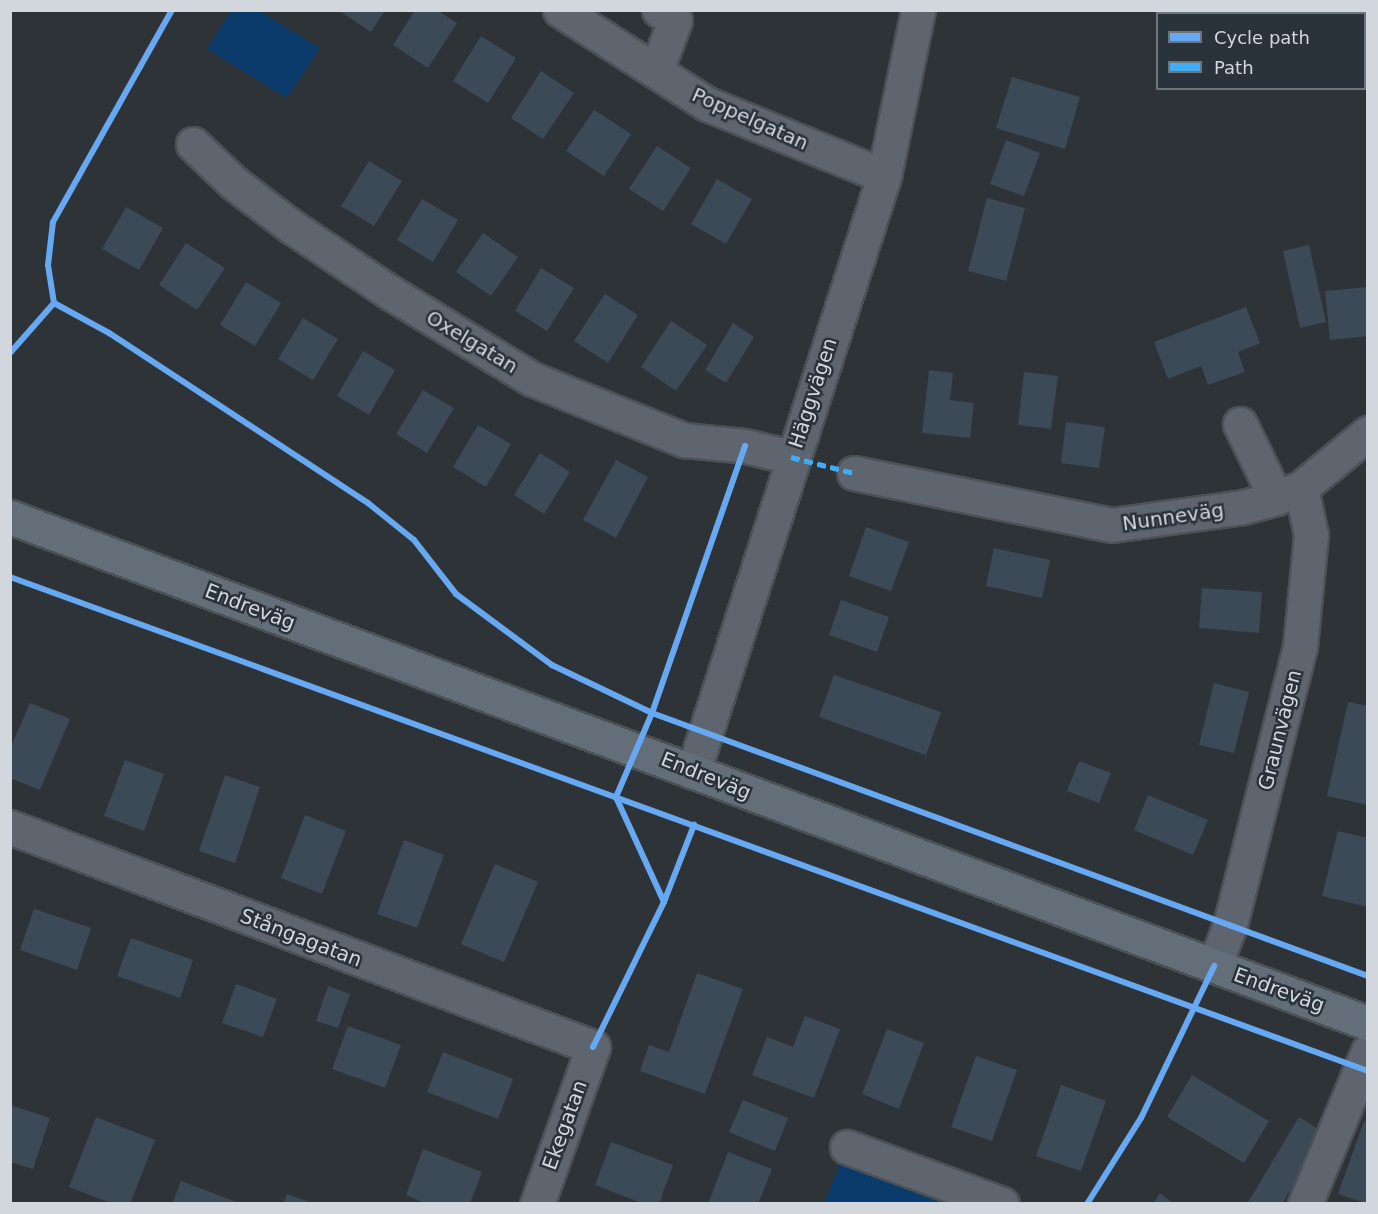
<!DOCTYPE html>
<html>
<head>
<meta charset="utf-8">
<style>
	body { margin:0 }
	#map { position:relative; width:1378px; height:1214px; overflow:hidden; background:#2e3338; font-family:"DejaVu Sans",sans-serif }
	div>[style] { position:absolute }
	.green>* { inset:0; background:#0a3b6b }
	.building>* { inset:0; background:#3c4957 }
	.roads { filter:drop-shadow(2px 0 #4c5155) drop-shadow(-2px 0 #4c5155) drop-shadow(0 2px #4c5155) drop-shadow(0 -2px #4c5155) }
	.minor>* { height:33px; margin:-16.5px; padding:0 16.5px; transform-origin:16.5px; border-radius:16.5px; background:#5e656e }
	.major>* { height:33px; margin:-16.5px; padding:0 16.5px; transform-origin:16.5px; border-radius:16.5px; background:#646e79 }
	.quiet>* { height:4.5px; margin-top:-2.25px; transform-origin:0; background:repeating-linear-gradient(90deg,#42abf6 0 9px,transparent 0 13.5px) }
	.cycleway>* { height:6px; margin:-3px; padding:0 3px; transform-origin:3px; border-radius:3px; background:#66a8f1 }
	span { translate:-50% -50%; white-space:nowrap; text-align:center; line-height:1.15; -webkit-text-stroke:5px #2a323c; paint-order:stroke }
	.street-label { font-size:20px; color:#d1d7dd }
	.frame { position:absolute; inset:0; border:12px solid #d1d7dd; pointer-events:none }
	.legend { position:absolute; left:1156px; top:12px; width:210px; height:78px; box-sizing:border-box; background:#2a323c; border:2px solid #6d747c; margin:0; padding:8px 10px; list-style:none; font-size:18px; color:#d1d7dd }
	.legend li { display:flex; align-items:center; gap:12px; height:30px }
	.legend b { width:30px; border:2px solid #6d747c }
</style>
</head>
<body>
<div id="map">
	<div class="green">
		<i style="clip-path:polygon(231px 11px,259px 11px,320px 48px,287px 98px,207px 49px)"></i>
		<i style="clip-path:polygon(847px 1147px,1002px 1204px,824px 1204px)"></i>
	</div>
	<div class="building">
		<i style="clip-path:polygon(338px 10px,385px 10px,371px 32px)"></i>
		<i style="clip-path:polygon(415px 10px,437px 10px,457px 23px,428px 68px,393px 45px)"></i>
		<i style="clip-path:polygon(481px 36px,516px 58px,488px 103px,453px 81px)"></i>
		<i style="clip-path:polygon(541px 71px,574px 93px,543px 139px,511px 118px)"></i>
		<i style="clip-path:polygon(1012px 77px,1080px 97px,1065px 149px,996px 128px)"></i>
		<i style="clip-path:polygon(594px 110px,631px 134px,604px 176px,566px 151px)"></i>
		<i style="clip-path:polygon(1006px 140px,1040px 153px,1024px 196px,990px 184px)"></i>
		<i style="clip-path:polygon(657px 146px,691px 168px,663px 211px,629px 189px)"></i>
		<i style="clip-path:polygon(369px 161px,402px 181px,374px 226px,341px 206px)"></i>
		<i style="clip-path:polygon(717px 179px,752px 199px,726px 244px,691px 224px)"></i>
		<i style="clip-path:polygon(987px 198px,1025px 208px,1006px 281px,968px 271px)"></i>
		<i style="clip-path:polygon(422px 199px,458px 220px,433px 262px,397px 240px)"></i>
		<i style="clip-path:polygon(126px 207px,163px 228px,139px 270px,102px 249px)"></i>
		<i style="clip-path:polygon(483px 233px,518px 257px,491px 296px,456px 272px)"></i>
		<i style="clip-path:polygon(186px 243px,225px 268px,197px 310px,159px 285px)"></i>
		<i style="clip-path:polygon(1309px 245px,1326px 322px,1300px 328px,1283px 251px)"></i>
		<i style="clip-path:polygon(541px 268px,574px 288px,547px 331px,515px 311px)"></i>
		<i style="clip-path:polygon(246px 282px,281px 303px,255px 346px,220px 325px)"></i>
		<i style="clip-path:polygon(1368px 287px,1368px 336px,1330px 340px,1325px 291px)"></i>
		<i style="clip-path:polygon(605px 294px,638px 315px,608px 363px,574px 341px)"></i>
		<i style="clip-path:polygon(1246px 307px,1260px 343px,1238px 352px,1245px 372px,1208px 385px,1201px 366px,1168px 379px,1154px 342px)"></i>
		<i style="clip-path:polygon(303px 318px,338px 339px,313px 380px,278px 359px)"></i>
		<i style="clip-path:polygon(671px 321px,707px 345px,676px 391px,641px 367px)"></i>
		<i style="clip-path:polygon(733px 323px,754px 337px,726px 383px,705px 370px)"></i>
		<i style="clip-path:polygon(363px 351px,395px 370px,369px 415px,337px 396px)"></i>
		<i style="clip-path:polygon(929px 370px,953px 373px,950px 400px,974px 403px,970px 438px,922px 433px)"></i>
		<i style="clip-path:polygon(1024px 372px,1058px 376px,1051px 429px,1018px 425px)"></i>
		<i style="clip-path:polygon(423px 390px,454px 408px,427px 453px,396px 434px)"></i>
		<i style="clip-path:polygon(1066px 422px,1105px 427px,1099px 468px,1061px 463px)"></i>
		<i style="clip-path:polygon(478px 425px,511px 444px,486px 487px,453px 467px)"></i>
		<i style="clip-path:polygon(540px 453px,570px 472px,544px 514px,514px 495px)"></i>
		<i style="clip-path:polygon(616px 460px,648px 477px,616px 538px,583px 520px)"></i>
		<i style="clip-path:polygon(866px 527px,909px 542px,891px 591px,849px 576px)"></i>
		<i style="clip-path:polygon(994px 548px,1050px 560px,1042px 598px,986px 586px)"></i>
		<i style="clip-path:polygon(1202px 588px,1262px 592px,1259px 633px,1199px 628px)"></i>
		<i style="clip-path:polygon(841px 600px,889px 617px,877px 652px,829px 635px)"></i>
		<i style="clip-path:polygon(834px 675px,941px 712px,926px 755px,819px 717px)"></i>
		<i style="clip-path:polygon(1214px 683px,1249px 692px,1234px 753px,1199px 745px)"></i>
		<i style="clip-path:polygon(1348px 702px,1368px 706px,1368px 805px,1327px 796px)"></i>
		<i style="clip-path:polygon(30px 703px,70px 719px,40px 790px,10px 778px,10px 749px)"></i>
		<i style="clip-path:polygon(125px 760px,164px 774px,144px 831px,104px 816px)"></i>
		<i style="clip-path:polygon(1079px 761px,1111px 773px,1099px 803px,1067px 791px)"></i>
		<i style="clip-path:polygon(225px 775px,260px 787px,235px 863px,199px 851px)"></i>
		<i style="clip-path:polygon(1148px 795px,1208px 820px,1193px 855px,1134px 830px)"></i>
		<i style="clip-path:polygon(305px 815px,346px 831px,322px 894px,281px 878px)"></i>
		<i style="clip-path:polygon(1338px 831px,1368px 838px,1368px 907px,1322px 896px)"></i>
		<i style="clip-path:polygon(404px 840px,444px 855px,417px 928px,377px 914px)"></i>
		<i style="clip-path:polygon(495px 864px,538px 882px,504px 962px,461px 944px)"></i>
		<i style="clip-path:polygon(34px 909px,91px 928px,77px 970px,20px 950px)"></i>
		<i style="clip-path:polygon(131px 938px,193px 960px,180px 998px,117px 976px)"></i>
		<i style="clip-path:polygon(697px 973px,743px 989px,705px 1094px,640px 1071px,649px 1045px,669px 1052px)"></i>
		<i style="clip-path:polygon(236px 984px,277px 999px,263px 1037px,222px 1023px)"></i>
		<i style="clip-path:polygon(328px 986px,350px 994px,338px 1028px,316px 1021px)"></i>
		<i style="clip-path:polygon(805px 1016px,840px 1029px,814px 1098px,752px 1075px,767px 1037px,793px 1047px)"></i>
		<i style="clip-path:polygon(348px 1026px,401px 1045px,385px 1088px,332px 1069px)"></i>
		<i style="clip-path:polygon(887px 1029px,924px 1043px,899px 1109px,862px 1094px)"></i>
		<i style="clip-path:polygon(443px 1052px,513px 1079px,498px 1119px,427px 1092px)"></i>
		<i style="clip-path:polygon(976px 1056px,1017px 1070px,992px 1141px,951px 1127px)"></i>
		<i style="clip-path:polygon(1192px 1075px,1269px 1121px,1244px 1163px,1167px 1117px)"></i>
		<i style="clip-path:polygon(1061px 1085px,1106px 1101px,1081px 1171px,1036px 1156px)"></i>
		<i style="clip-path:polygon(743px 1100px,788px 1118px,775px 1151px,729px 1132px)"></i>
		<i style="clip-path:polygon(10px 1105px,50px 1118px,33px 1169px,10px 1162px)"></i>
		<i style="clip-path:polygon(96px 1117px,155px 1140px,130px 1204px,113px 1204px,69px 1187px)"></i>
		<i style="clip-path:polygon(1299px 1117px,1325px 1133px,1282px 1204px,1247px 1204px)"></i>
		<i style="clip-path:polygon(1364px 1121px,1368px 1122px,1368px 1204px,1338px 1194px)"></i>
		<i style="clip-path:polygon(611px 1142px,673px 1165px,659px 1204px,644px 1204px,595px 1185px)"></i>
		<i style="clip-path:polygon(423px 1149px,482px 1172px,470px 1204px,427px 1204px,406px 1195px)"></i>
		<i style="clip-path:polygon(728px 1152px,772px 1169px,758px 1204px,708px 1204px)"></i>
		<i style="clip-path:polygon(181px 1181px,239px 1203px,239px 1204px,172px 1204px)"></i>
		<i style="clip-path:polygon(1160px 1193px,1174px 1204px,1153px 1204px)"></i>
		<i style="clip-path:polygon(287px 1194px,312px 1203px,312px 1204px,283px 1204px)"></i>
	</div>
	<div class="roads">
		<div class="minor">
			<i style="left:560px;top:10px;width:174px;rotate:32.6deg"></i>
			<i style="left:707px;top:104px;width:191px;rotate:22.1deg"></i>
			<i style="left:1297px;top:10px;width:6px;rotate:39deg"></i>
			<i style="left:1364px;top:49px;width:4px;rotate:14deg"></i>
			<i style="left:656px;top:71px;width:54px;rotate:-69.6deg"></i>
			<i style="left:675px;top:20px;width:19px;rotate:-148deg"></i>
			<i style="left:193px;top:144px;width:57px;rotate:43.6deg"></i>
			<i style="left:234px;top:183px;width:73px;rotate:37.2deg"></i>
			<i style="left:292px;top:227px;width:119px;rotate:33.7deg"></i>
			<i style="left:391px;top:293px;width:165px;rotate:31.4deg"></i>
			<i style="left:532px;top:379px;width:164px;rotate:21.9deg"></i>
			<i style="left:684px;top:440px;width:61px;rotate:5.6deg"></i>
			<i style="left:745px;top:446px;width:47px;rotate:13.4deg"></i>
			<i style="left:1240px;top:424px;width:82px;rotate:64.1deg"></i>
			<i style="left:854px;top:473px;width:263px;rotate:11.4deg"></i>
			<i style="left:1112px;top:525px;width:132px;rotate:-7.8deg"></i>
			<i style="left:1243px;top:507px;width:34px;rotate:-15deg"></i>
			<i style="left:1276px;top:498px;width:27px;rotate:-22deg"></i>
			<i style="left:1301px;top:488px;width:87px;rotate:-39.4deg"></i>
			<i style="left:693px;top:772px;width:626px;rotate:-72.23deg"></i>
			<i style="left:884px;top:176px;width:169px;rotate:-78.4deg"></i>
			<i style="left:10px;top:827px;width:623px;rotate:20.67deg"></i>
			<i style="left:593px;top:1047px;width:167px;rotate:109.6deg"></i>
			<i style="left:1214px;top:966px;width:44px;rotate:-68.7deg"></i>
			<i style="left:1230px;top:925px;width:287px;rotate:-75.9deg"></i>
			<i style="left:1300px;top:647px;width:113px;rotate:-84.4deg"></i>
			<i style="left:1311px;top:535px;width:48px;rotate:-102deg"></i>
			<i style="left:847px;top:1147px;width:165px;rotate:20.2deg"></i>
			<i style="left:1305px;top:1204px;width:165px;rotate:-67.6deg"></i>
		</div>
		<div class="major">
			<i style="left:10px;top:517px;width:1449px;rotate:20.44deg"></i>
		</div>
	</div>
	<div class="quiet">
		<i style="left:791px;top:457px;width:65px;rotate:14.3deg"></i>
	</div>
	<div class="cycleway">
		<i style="left:54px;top:303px;width:38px;rotate:-99deg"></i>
		<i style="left:48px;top:265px;width:43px;rotate:-83.4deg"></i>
		<i style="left:53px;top:222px;width:243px;rotate:-60.7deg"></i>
		<i style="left:10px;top:353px;width:67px;rotate:-48.7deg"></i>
		<i style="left:54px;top:303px;width:63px;rotate:28.6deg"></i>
		<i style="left:109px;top:333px;width:310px;rotate:33.3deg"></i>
		<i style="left:368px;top:503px;width:59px;rotate:38.8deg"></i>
		<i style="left:414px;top:540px;width:68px;rotate:52.1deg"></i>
		<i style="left:456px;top:594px;width:119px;rotate:36.5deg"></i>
		<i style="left:552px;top:665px;width:111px;rotate:25.6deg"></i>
		<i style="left:652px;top:713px;width:763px;rotate:20.17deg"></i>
		<i style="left:10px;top:577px;width:1445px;rotate:19.99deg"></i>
		<i style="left:664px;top:902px;width:115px;rotate:-114.6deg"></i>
		<i style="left:616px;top:797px;width:91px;rotate:-66.8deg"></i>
		<i style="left:652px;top:713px;width:283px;rotate:-70.8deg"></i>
		<i style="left:593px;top:1047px;width:161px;rotate:-63.9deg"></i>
		<i style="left:664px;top:902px;width:83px;rotate:-68.7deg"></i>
		<i style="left:1087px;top:1204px;width:102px;rotate:-57.9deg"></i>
		<i style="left:1141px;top:1118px;width:169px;rotate:-64.3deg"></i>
	</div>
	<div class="street-label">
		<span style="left:750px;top:119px;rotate:24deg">Poppelgatan</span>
		<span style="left:472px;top:342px;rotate:31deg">Oxelgatan</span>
		<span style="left:813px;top:393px;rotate:-72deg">Häggvägen</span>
		<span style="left:1173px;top:517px;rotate:-8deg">Nunneväg</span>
		<span style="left:250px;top:607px;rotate:21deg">Endreväg</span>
		<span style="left:1280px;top:730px;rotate:-76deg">Graunvägen</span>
		<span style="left:706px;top:776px;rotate:22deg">Endreväg</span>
		<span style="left:301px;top:938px;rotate:21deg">Stångagatan</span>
		<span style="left:1279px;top:990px;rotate:20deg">Endreväg</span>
		<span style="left:565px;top:1125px;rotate:-70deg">Ekegatan</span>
	</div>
	<div class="frame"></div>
	<ul class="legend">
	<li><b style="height:8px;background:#66a8f1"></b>Cycle path</li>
	<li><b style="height:8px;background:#42abf6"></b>Path</li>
	</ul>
</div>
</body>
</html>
